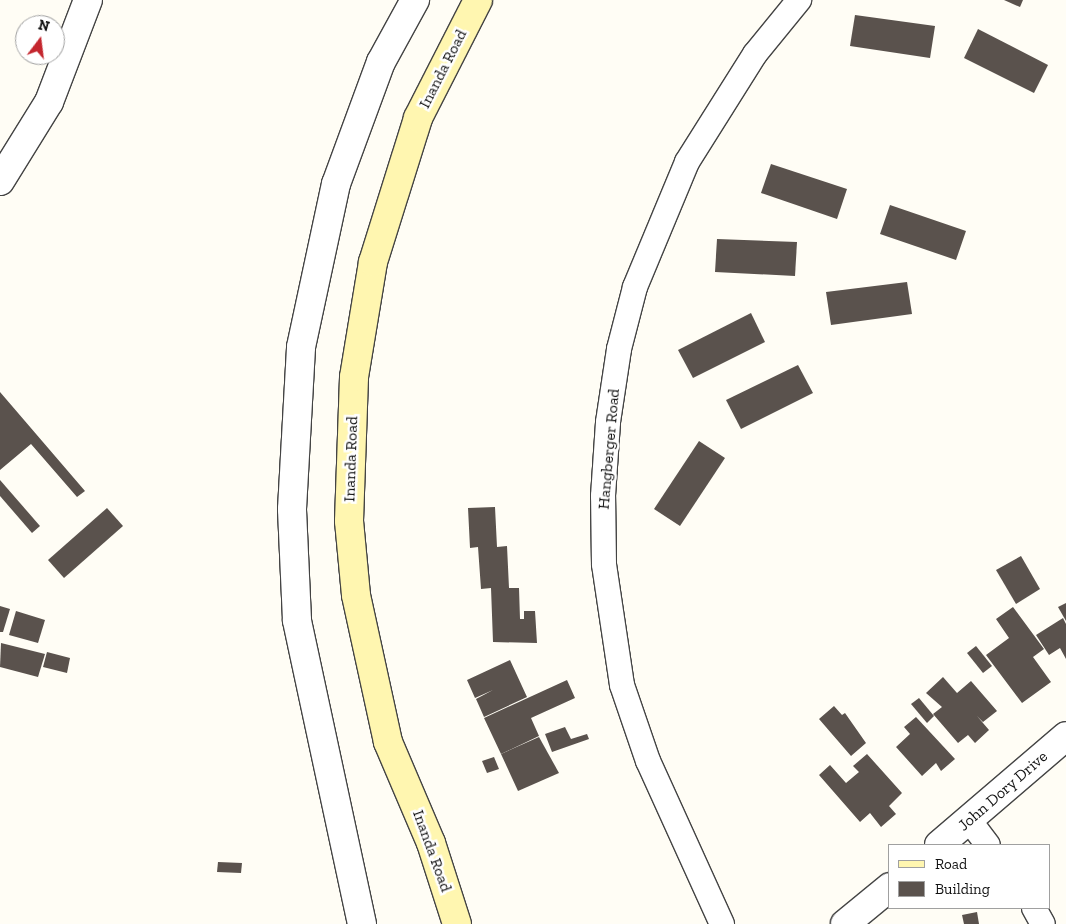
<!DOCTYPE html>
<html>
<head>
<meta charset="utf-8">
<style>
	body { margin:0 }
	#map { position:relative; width:1066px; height:924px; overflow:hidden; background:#fffdf5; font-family:"Zilla Slab",serif }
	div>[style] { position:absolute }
	.building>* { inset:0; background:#5a524d }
	.roads { filter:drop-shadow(1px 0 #444) drop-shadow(-1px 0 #444) drop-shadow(0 1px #444) drop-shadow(0 -1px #444) }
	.minor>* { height:24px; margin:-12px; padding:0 12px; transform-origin:12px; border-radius:12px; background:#fff }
	.tertiary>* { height:28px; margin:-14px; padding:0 14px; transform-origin:14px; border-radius:14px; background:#fff }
	.secondary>* { height:28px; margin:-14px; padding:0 14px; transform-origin:14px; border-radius:14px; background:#fff6b0 }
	span { translate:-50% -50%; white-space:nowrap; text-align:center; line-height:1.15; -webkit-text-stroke:5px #fff; paint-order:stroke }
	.street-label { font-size:16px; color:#111 }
	.legend { position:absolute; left:888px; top:844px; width:162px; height:65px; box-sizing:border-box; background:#fff; border:1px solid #a0a0a0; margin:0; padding:6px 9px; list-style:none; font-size:15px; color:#111 }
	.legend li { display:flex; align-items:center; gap:10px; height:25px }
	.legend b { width:25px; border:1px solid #a0a0a0 }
	.north { position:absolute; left:15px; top:15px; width:50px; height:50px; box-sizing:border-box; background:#fff; border:1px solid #a0a0a0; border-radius:50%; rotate:15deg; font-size:14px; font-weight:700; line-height:20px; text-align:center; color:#111 }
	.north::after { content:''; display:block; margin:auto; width:18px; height:22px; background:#c4262e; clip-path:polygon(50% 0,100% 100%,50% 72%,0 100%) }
</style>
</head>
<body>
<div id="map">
	<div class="building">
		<i style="clip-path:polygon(1004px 0,1023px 0,1020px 7px)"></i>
		<i style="clip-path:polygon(855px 15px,935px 26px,930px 58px,850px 46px)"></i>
		<i style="clip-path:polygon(978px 29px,1048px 65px,1034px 93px,964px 58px)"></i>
		<i style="clip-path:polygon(771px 164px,847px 189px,837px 219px,761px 193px)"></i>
		<i style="clip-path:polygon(890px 205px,966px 231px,956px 260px,880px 234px)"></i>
		<i style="clip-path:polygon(717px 239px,797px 242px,795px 276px,715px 272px)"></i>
		<i style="clip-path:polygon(907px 282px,912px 314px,831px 325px,826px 292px)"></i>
		<i style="clip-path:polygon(751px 313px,765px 342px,693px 378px,678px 350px)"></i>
		<i style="clip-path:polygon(798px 365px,813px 393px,741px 429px,726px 400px)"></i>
		<i style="clip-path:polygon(0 392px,85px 491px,77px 497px,31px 444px,0 470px)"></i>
		<i style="clip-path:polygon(699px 441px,725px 458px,680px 526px,654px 509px)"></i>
		<i style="clip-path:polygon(0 480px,40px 526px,32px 533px,0 496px)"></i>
		<i style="clip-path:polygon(495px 507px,497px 547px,507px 546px,509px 588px,519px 588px,520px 619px,524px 619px,524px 611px,535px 611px,537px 643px,493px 642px,491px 588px,481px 589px,478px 547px,470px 548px,468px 508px)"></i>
		<i style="clip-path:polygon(107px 508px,123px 526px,64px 578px,48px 560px)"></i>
		<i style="clip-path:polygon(1021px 556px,1040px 589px,1016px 604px,996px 570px)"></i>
		<i style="clip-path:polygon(1066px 603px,1066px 621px,1058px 607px)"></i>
		<i style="clip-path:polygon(0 606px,10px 609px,3px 632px,0 632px)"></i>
		<i style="clip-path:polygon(1013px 607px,1044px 649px,1033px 657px,1051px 682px,1022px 703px,986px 655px,1009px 638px,996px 619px)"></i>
		<i style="clip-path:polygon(16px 611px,45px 620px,38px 643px,9px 635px)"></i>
		<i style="clip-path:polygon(1063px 618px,1066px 624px,1066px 659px,1060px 648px,1049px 655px,1036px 635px)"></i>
		<i style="clip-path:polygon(1px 643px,45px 654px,38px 677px,0 667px)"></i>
		<i style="clip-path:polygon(976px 646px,992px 666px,983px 673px,967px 653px)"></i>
		<i style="clip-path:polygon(47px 652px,70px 658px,67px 673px,43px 667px)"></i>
		<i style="clip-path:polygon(510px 660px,527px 697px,484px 717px,476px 699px,493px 690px,475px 698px,467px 680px)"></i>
		<i style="clip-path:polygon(943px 677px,957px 693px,971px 681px,997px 711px,983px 722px,977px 716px,989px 730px,975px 743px,968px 735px,958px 743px,933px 714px,942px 707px,926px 693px)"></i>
		<i style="clip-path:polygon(567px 680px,575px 698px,531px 718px,539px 736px,501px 754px,484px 718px)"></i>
		<i style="clip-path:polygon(919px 698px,934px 716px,927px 723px,911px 704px)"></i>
		<i style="clip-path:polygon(834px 706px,842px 715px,845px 713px,866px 743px,851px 756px,819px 719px)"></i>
		<i style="clip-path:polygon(916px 717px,955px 759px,941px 771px,936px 763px,922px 776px,896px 747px,910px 734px,904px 727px)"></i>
		<i style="clip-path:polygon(565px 727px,571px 739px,587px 734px,589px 739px,552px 752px,545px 734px)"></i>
		<i style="clip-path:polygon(539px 737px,559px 773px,518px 791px,501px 754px)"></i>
		<i style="clip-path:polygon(867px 754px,902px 793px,889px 806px,896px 814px,881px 827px,870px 813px,860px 822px,819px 775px,830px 765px,846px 783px,859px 772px,853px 766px)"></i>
		<i style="clip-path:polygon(494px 757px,499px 769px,487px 773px,482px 761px)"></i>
		<i style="clip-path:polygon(218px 862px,242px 863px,241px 873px,217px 872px)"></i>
		<i style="clip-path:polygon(977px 912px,979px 924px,964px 924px,962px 915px)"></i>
	</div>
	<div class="roads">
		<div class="minor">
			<i style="left:969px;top:820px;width:31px;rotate:53deg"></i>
			<i style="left:1034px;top:908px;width:18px;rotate:61deg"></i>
			<i style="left:722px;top:924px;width:179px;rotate:-114.4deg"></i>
			<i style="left:648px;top:761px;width:80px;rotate:-108.9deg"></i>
			<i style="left:622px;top:685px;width:122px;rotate:-98.5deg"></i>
			<i style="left:604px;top:564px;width:68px;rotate:-90.8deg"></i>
			<i style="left:603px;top:496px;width:74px;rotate:-86.1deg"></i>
			<i style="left:608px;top:422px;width:74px;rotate:-81.4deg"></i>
			<i style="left:619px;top:349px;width:64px;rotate:-75.5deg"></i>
			<i style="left:635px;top:287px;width:135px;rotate:-67.4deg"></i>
			<i style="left:687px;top:162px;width:128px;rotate:-57.8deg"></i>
			<i style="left:755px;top:54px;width:70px;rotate:-50.8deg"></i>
		</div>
		<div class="tertiary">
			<i style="left:0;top:181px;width:93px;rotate:-58.2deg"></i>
			<i style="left:49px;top:102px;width:109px;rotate:-69.1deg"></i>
			<i style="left:939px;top:845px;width:167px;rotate:-40.6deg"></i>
			<i style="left:362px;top:924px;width:311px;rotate:-102.1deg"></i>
			<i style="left:297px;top:620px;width:111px;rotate:-92.6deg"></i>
			<i style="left:292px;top:509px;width:162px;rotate:-86.8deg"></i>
			<i style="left:301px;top:347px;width:167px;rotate:-77.9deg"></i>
			<i style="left:336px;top:184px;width:130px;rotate:-69.8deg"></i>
			<i style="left:381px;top:62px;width:71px;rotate:-61.3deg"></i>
			<i style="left:845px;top:924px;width:58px;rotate:-39.4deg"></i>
		</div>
		<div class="secondary">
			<i style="left:457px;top:924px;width:85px;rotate:-107.8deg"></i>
			<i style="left:431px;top:843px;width:110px;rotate:-113.1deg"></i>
			<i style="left:388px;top:742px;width:150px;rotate:-102.3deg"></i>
			<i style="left:356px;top:595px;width:74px;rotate:-95.4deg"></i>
			<i style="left:349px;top:521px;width:144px;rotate:-88deg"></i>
			<i style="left:354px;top:377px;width:117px;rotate:-80.6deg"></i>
			<i style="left:373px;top:262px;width:151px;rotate:-72.6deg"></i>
			<i style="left:418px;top:118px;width:132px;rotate:-63deg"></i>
		</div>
	</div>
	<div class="street-label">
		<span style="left:443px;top:69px;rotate:-63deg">Inanda Road</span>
		<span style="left:609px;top:449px;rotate:-85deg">Hangberger Road</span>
		<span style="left:351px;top:459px;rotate:-88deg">Inanda Road</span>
		<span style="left:1003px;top:791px;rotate:-41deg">John Dory Drive</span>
		<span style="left:432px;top:851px;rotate:70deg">Inanda Road</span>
	</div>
	<ul class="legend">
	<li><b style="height:6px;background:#fff6b0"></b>Road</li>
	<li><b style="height:14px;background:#5a524d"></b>Building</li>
	</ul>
	<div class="north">N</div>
</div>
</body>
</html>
